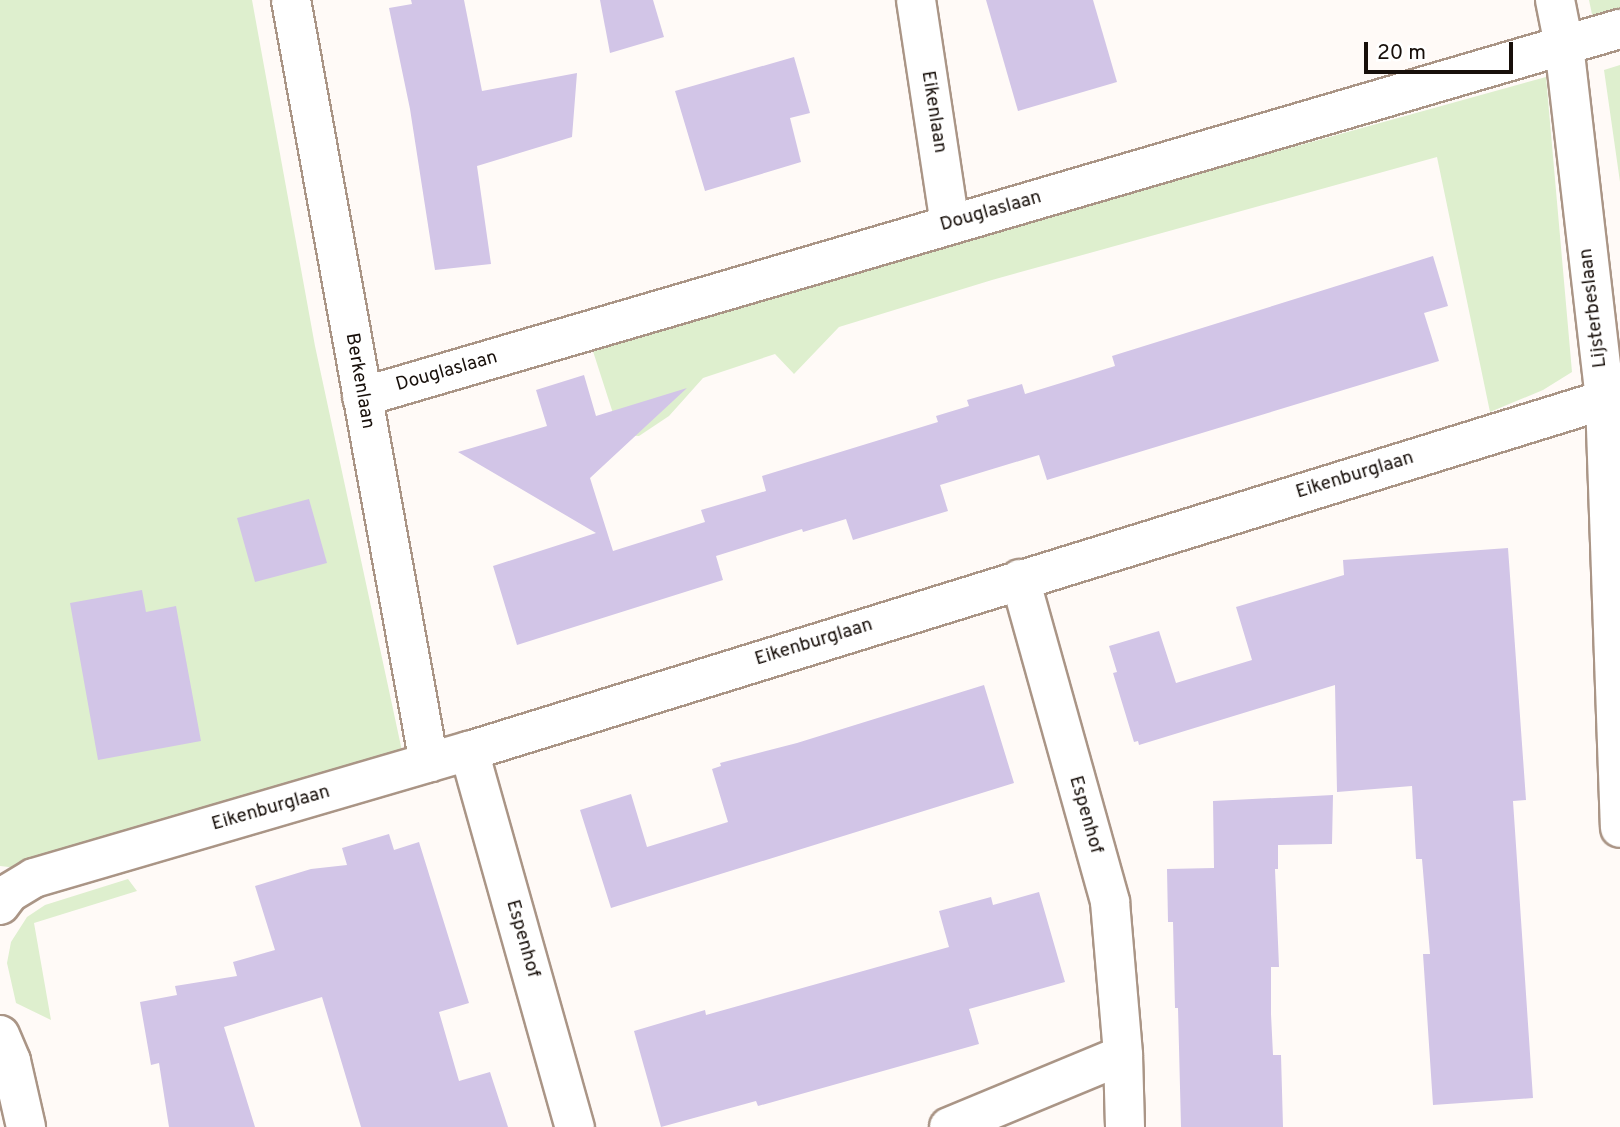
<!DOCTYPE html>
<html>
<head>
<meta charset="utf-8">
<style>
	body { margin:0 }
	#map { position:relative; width:1620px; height:1127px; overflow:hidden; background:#fffaf7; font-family:Overpass,sans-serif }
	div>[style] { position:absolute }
	.green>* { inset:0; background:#deefce }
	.building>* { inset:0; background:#d2c5e7 }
	.roads { filter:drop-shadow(2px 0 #aa9586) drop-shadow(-2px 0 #aa9586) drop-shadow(0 2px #aa9586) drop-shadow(0 -2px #aa9586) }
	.street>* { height:38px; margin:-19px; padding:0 19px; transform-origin:19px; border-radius:19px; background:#fff }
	span { translate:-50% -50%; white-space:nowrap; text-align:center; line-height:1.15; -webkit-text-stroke:5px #fff; paint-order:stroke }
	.street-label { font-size:19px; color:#170f0a }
	.scale { position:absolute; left:1364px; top:42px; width:149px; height:32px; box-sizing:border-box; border:4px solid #170f0a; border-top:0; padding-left:9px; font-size:21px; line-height:24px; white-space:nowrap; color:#170f0a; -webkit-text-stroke:5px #fff; paint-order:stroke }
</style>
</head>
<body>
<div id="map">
	<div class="green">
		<i style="clip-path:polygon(0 0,252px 0,315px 346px,402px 751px,18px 868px,0 866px)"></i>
		<i style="clip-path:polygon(1589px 0,1620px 0,1620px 27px,1593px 19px)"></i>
		<i style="clip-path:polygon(1620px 65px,1620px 182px,1604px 70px)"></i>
		<i style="clip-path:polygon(1546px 77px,1572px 372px,1543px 390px,1490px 412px,1437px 157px,992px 280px,839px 327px,794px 374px,775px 354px,703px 378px,669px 416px,639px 436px,620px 435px,590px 342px)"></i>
		<i style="clip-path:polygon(128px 879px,137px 891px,34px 923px,51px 1020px,16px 1003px,7px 963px,11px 942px,27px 917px,45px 905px)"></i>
	</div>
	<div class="building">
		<i style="clip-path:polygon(411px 0,464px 0,482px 91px,577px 73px,572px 137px,477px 166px,491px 264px,435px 270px,410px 109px,389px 8px,412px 4px)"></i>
		<i style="clip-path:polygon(600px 0,653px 0,664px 37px,610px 53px)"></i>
		<i style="clip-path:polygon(986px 0,1093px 0,1117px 82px,1018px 111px)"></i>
		<i style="clip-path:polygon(794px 57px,810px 113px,790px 118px,801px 162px,705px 191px,675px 91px)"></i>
		<i style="clip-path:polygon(1433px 256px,1448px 306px,1424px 313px,1439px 361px,1047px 480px,1039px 455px,940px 485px,948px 511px,853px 540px,846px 519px,803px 532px,802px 529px,716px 556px,723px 580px,517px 645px,493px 566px,596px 533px,458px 452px,547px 426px,536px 390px,584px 375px,596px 416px,687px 388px,590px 478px,613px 551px,705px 522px,701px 510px,766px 491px,762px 476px,938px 422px,936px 416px,969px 406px,967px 400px,1022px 384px,1025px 394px,1074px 379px,1115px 366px,1112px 356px)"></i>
		<i style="clip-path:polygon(309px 499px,327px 563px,255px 582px,237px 518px)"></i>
		<i style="clip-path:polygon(1508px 548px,1526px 800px,1513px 801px,1533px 1098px,1433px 1105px,1423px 954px,1430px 954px,1422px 859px,1416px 859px,1412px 786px,1337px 792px,1335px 685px,1139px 745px,1138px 741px,1134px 742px,1113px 673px,1117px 672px,1109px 646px,1159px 631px,1176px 683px,1252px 660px,1236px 607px,1344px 575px,1343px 560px)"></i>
		<i style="clip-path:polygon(142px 590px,146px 612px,176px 606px,201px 741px,98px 760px,70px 603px)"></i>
		<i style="clip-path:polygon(984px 685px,1014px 783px,611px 908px,580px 810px,631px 794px,647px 847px,683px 836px,728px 822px,712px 769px,721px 766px,720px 763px,797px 743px)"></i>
		<i style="clip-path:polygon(1333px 795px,1332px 844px,1278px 845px,1278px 869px,1275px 869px,1279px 967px,1271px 967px,1271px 1014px,1273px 1055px,1281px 1055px,1283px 1127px,1181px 1127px,1178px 1008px,1175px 1008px,1173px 922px,1168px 922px,1167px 869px,1214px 868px,1213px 801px)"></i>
		<i style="clip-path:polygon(389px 834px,394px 850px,419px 842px,469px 1003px,439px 1012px,459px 1081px,490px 1072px,508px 1127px,361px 1127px,322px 997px,224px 1027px,255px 1127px,169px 1127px,159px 1063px,151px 1065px,140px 1002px,177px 995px,175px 986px,237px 976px,233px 962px,275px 950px,255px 886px,311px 869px,347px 865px,342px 848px)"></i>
		<i style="clip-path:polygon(1039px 892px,1065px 982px,969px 1009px,979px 1044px,758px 1106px,756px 1101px,661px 1127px,634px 1031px,705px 1010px,706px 1015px,949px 947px,939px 911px,991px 897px,993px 905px)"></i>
	</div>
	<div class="roads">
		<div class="street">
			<i style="left:291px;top:0;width:775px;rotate:79.75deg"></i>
			<i style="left:916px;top:0;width:227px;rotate:81.4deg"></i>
			<i style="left:1555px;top:0;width:46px;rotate:78.7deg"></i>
			<i style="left:1564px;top:45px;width:357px;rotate:83.4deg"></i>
			<i style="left:1605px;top:400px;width:428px;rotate:88deg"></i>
			<i style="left:362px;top:397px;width:1311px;rotate:-16.31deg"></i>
			<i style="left:1020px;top:579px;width:335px;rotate:74.4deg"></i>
			<i style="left:1110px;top:902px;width:154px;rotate:85.1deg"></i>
			<i style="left:1123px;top:1055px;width:72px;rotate:88.4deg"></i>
			<i style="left:469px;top:751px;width:391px;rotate:74.3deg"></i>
			<i style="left:0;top:905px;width:15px;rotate:-53deg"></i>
			<i style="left:9px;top:893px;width:29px;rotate:-31deg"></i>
			<i style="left:34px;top:878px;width:453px;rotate:-16.3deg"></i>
			<i style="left:469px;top:751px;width:1205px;rotate:-17.19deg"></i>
			<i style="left:0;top:1035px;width:28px;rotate:67deg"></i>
			<i style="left:11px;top:1061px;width:68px;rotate:77.2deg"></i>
			<i style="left:949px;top:1127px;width:188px;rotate:-22.5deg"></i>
		</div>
	</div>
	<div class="street-label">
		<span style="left:933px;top:112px;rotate:81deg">Eikenlaan</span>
		<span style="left:991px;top:212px;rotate:-16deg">Douglaslaan</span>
		<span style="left:1594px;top:308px;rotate:-97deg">Lijsterbeslaan</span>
		<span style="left:447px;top:372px;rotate:-16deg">Douglaslaan</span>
		<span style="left:359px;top:381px;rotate:80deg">Berkenlaan</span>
		<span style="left:1355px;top:476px;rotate:-17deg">Eikenburglaan</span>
		<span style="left:814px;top:643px;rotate:-17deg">Eikenburglaan</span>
		<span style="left:271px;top:809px;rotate:-16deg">Eikenburglaan</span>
		<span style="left:1085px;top:815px;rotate:74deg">Espenhof</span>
		<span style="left:522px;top:939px;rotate:74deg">Espenhof</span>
	</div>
	<div class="scale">20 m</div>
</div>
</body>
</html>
